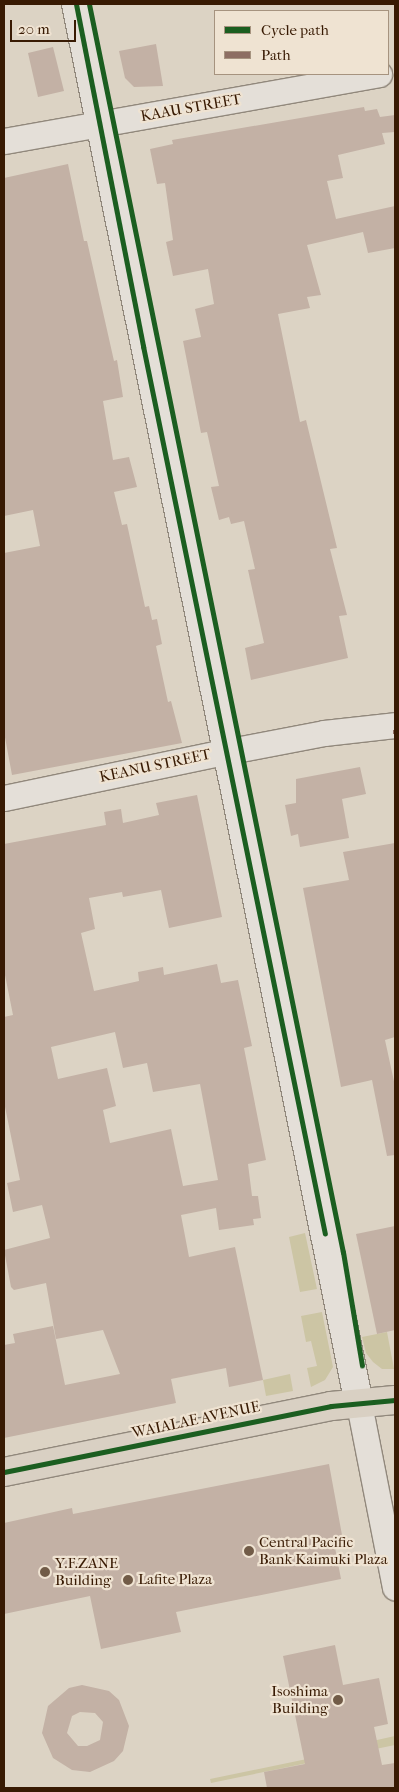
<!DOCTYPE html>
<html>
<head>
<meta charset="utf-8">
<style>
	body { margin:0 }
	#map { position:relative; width:399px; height:1792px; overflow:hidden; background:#dcd3c4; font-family:"IM FELL French Canon",serif }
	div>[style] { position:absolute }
	.green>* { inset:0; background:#ccc5a4 }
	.building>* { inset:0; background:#c3b1a5 }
	.roads { filter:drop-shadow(1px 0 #91887c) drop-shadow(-1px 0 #91887c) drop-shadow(0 1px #91887c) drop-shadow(0 -1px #91887c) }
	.street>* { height:25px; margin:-12.5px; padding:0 12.5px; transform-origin:12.5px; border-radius:12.5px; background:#e4dfd8 }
	.secondary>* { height:28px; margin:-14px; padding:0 14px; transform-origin:14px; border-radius:14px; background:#e4dfd8 }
	.primary>* { height:28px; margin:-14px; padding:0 14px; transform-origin:14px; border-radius:14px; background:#d9d0c3 }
	.quiet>* { height:4px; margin-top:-2px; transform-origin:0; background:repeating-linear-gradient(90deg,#8d6e63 0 8px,transparent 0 12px) }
	.cycleway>* { height:5px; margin:-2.5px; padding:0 2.5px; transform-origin:2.5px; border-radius:2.5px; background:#1b5e20 }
	.dots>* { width:14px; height:14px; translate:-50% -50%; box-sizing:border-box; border:2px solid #efe3d2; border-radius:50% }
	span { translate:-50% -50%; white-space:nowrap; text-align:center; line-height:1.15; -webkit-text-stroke:4.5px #efe3d2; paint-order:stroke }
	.street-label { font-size:15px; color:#381a03 }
	.poi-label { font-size:15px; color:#381a03 }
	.left { translate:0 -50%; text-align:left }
	.right { translate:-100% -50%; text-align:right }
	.frame { position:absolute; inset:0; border:5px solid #381a03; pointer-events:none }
	.legend { position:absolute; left:214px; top:10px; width:175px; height:65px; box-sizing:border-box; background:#efe3d2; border:1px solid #a6937f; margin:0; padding:6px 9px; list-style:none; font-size:15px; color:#381a03 }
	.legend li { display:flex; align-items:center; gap:10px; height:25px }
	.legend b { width:25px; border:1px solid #a6937f }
	.scale { position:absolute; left:10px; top:20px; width:66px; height:22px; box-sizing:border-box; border:2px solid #381a03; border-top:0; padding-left:6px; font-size:15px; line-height:18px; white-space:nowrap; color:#381a03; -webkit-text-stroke:4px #efe3d2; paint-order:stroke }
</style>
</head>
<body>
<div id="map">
	<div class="green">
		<i style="clip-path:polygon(305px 1233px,317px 1289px,300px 1292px,289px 1237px)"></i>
		<i style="clip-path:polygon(322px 1312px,333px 1367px,325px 1380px,311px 1387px,307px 1368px,317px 1366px,311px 1341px,306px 1342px,301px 1316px)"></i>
		<i style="clip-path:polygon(387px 1332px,394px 1369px,382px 1369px,373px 1362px,366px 1353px,362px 1337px)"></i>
		<i style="clip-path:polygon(290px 1374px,293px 1391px,266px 1396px,263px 1380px)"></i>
		<i style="clip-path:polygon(395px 1736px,395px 1745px,211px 1783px,210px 1779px,350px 1750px,350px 1746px)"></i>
	</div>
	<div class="building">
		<i style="clip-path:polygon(156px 44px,163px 86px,134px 87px,125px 78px,119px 51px)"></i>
		<i style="clip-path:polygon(53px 47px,64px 91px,38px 97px,28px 53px)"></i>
		<i style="clip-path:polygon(364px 107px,365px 111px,377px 109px,380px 117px,395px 115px,395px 132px,382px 133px,385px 144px,338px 155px,343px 178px,327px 181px,336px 219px,395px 206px,395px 248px,368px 253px,363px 232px,307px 245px,321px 295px,307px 297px,310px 308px,278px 314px,300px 422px,306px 420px,337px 548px,330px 549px,347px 615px,339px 616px,348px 658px,251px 680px,245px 648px,264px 643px,248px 570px,255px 569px,244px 521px,231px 524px,229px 517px,219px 520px,211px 487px,219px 486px,207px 432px,201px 433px,183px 341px,201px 337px,195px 309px,214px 304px,208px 269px,173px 276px,166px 242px,173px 240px,165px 183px,157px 184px,150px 149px,173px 144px,172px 140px)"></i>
		<i style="clip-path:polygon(68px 164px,84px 241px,87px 241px,114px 361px,117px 360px,123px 397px,103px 401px,113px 460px,129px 457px,137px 487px,114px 492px,122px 525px,127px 524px,145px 607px,149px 606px,152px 620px,157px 619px,162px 644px,156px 646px,168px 702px,171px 701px,182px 743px,12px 775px,4px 732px,4px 553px,40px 546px,33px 510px,4px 516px,4px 178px)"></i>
		<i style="clip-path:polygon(360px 767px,366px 794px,342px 799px,349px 838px,300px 847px,298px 834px,291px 836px,285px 805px,296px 803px,296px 779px)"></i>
		<i style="clip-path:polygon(evenodd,197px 795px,222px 917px,169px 928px,161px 890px,123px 897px,122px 892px,89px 898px,95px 929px,81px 933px,94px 991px,139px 981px,138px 972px,163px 967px,164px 975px,217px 964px,221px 983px,238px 980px,252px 1046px,244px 1048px,266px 1160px,248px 1164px,252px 1196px,258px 1196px,261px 1218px,253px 1219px,254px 1225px,219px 1230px,216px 1208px,181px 1215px,189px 1257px,235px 1247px,263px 1380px,229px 1387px,226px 1368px,171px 1379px,176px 1403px,4px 1438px,4px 1345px,15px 1343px,13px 1334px,53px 1326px,65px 1385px,120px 1374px,103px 1330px,56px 1339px,46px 1283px,14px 1290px,11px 1287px,4px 1250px,50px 1238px,42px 1205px,13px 1212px,7px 1183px,20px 1180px,4px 1102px,4px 1017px,13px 1015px,4px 970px,4px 844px,106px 825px,104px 812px,121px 809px,123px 823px,159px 815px,156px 803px,197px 795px,115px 1032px,123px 1068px,147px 1063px,153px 1092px,200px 1084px,218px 1180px,183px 1186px,171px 1129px,110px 1143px,103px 1110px,116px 1106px,107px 1068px,58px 1079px,51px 1047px,115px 1032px)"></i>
		<i style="clip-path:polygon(395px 843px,395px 1037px,385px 1040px,395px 1086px,395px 1155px,387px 1156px,372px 1080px,341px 1087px,303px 888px,349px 880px,343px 852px)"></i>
		<i style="clip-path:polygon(395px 1226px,395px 1330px,377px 1334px,356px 1234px)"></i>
		<i style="clip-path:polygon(329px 1464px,342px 1535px,333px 1537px,341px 1579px,176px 1612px,181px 1632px,101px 1649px,90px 1596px,4px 1614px,4px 1523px,72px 1508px,73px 1514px)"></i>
		<i style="clip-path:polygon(335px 1645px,343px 1685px,379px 1678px,388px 1724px,374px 1727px,382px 1765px,395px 1763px,395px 1788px,267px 1788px,264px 1772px,305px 1764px,283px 1656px)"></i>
		<i style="clip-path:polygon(evenodd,82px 1685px,109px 1691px,119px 1700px,129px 1726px,123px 1751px,114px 1761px,90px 1772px,72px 1770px,53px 1758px,42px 1733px,48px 1706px,69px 1688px,82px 1685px,80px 1712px,95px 1713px,103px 1722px,100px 1740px,87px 1746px,78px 1746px,67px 1733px,72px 1716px,80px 1712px)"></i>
	</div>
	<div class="roads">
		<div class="street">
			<i style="left:4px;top:141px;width:381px;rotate:-10.1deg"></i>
			<i style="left:4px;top:798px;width:226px;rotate:-11.8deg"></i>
			<i style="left:225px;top:752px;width:101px;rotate:-10.9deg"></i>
			<i style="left:324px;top:733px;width:71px;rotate:-6.4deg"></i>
			<i style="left:359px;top:1404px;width:187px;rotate:78.9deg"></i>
		</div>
		<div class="secondary">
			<i style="left:76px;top:4px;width:1428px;rotate:78.57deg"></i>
		</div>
		<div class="primary">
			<i style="left:4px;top:1472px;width:334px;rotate:-11.4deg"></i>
			<i style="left:331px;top:1406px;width:64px;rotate:-5.4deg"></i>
		</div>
	</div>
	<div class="quiet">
		<i style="left:393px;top:732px;width:2px"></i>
	</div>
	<div class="cycleway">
		<i style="left:76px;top:4px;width:349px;rotate:78.9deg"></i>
		<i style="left:143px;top:346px;width:906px;rotate:78.42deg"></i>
		<i style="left:89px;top:4px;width:1274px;rotate:78.5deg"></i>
		<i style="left:343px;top:1252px;width:115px;rotate:80.5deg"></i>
		<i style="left:4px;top:1472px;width:334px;rotate:-11.4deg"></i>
		<i style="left:331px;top:1406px;width:64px;rotate:-5.4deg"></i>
	</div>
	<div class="dots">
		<i style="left:249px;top:1551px;background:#715b47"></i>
		<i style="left:45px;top:1572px;background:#715b47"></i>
		<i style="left:128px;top:1580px;background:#715b47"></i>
		<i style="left:338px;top:1700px;background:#715b47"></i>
	</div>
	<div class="street-label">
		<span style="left:191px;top:108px;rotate:-10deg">KAAU STREET</span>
		<span style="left:155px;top:766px;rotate:-12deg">KEANU STREET</span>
		<span style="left:196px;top:1420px;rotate:-12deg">WAIALAE AVENUE</span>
	</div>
	<div class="poi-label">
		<span class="left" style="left:259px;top:1551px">Central Pacific<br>Bank Kaimuki Plaza</span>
		<span class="left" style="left:55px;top:1572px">Y.F.ZANE<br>Building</span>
		<span class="left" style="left:138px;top:1580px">Lafite Plaza</span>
		<span class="right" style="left:328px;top:1700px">Isoshima<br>Building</span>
	</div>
	<div class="frame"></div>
	<ul class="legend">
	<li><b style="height:6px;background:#1b5e20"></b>Cycle path</li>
	<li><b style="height:6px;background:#8d6e63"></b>Path</li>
	</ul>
	<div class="scale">20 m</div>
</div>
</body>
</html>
